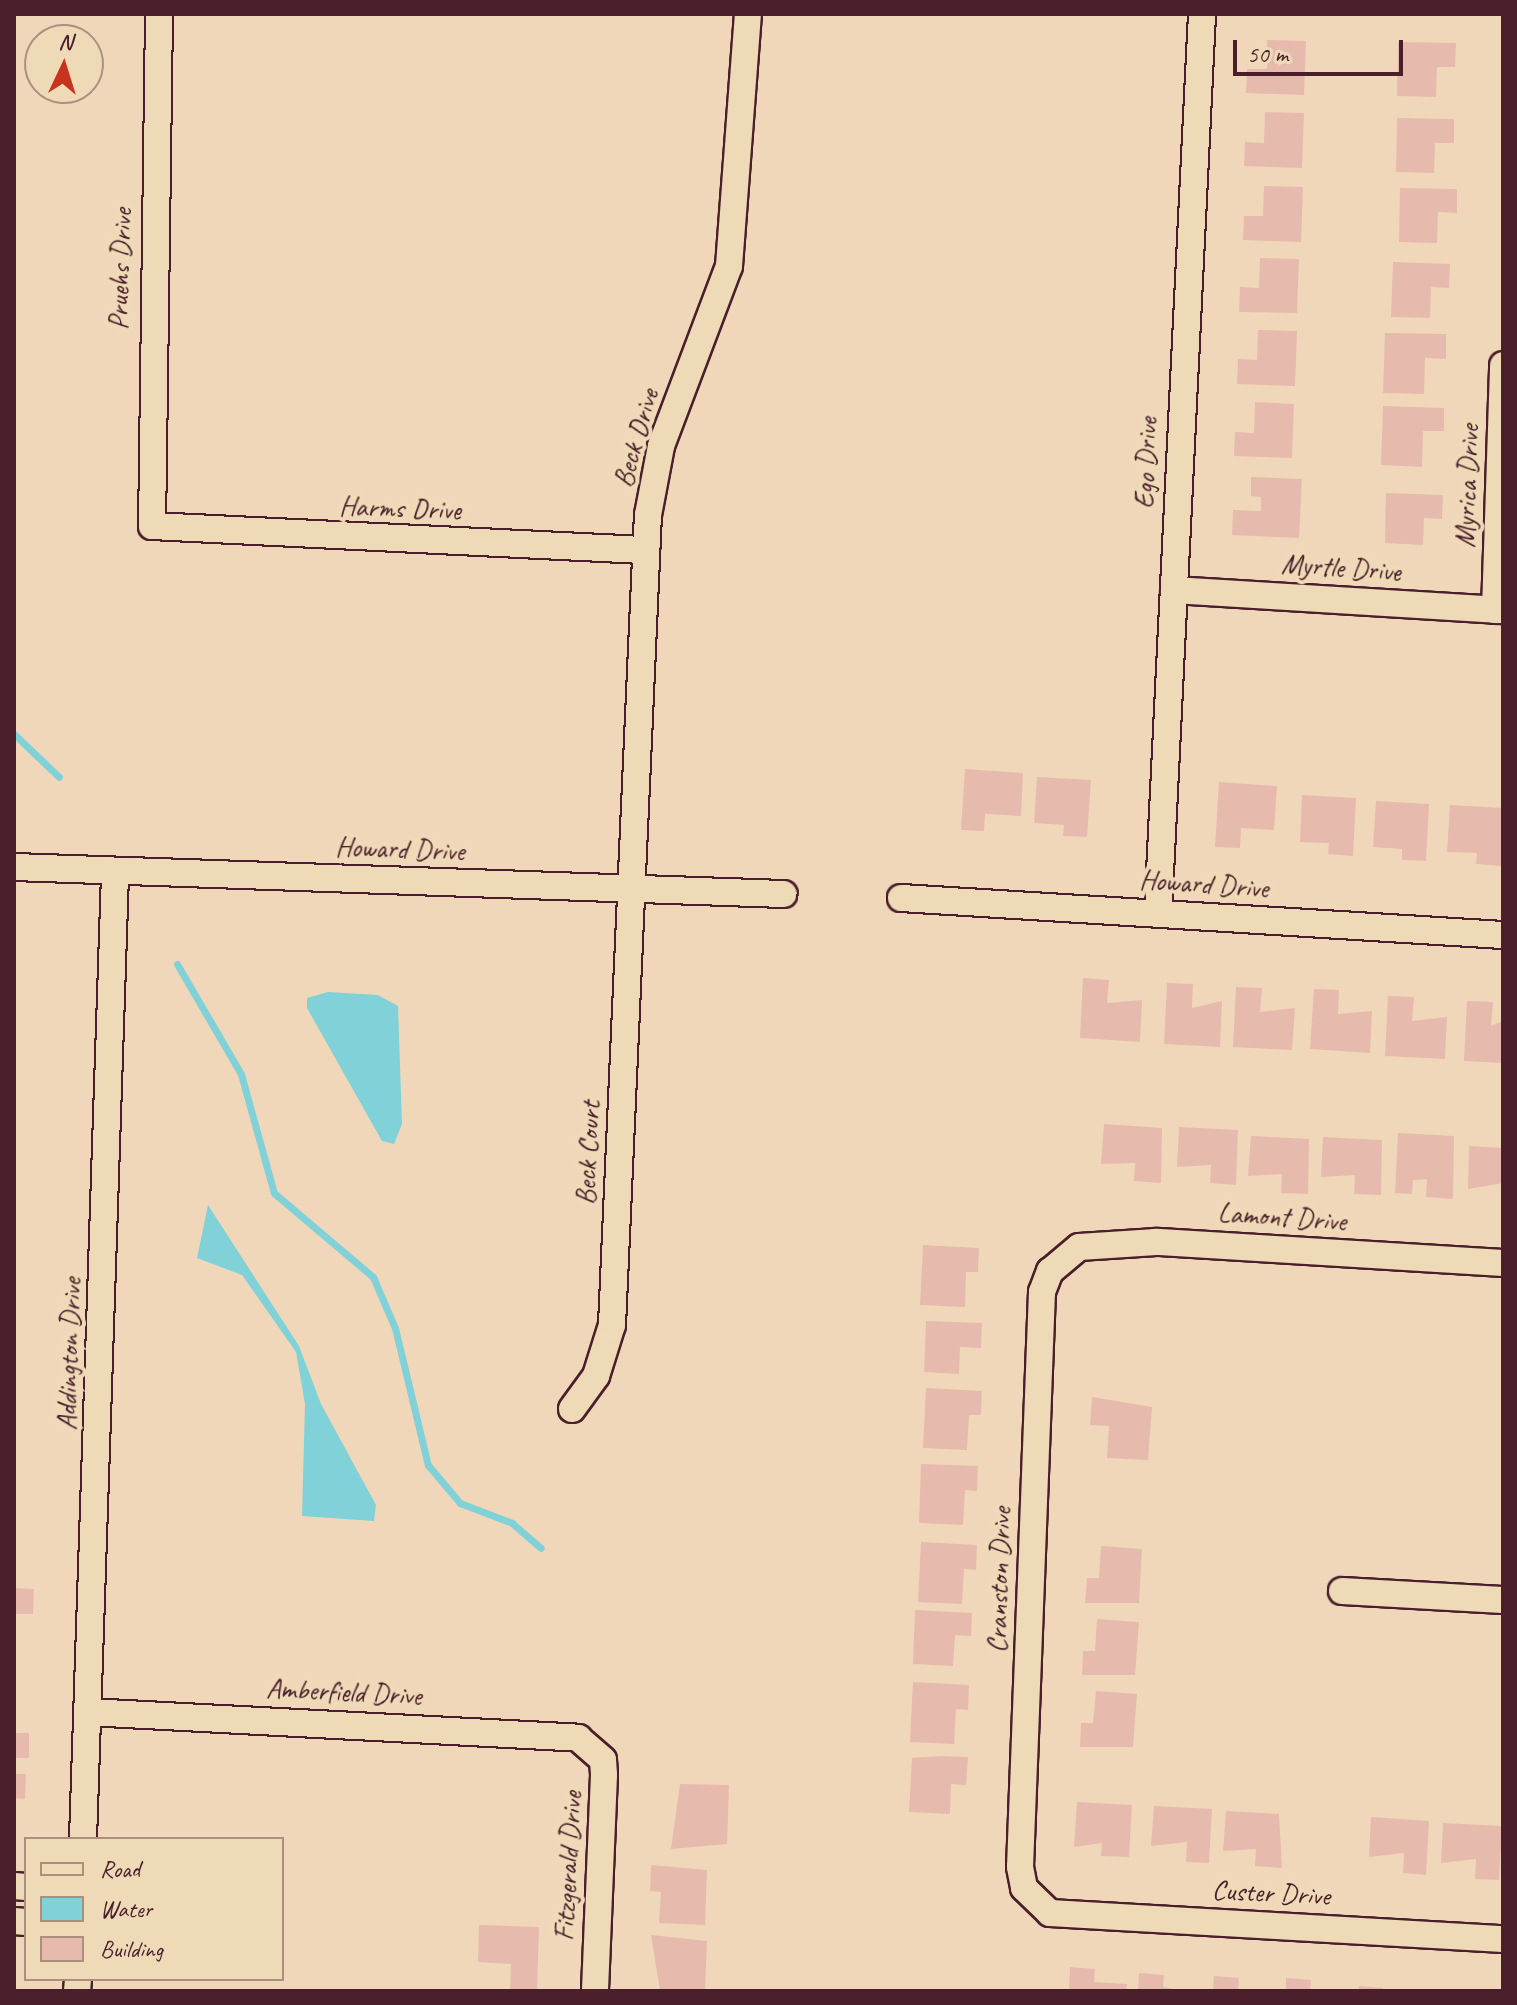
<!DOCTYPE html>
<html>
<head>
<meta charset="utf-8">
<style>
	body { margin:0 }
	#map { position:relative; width:1517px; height:2005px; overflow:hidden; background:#f1d7b9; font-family:Caveat,sans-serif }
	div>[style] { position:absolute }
	.water>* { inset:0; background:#80d1d8 }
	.stream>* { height:7px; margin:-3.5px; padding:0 3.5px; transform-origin:3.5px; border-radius:3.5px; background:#80d1d8 }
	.building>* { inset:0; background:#e7baae }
	.roads { filter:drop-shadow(2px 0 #4a1f2b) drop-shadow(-2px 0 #4a1f2b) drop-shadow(0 2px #4a1f2b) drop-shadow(0 -2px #4a1f2b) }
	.street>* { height:26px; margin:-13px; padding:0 13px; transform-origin:13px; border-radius:13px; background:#efdab8 }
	span { translate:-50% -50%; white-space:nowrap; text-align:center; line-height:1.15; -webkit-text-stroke:8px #efdab8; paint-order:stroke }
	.street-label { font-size:28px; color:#4a1f2b }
	.frame { position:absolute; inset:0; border:16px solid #4a1f2b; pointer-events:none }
	.legend { position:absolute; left:24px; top:1837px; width:260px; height:144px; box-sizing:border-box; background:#efdab8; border:2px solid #ad8f80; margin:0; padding:10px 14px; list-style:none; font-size:24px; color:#4a1f2b }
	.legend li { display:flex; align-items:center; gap:16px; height:40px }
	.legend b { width:40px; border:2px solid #ad8f80 }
	.north { position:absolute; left:24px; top:24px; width:80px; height:80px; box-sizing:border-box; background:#efdab8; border:2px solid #ad8f80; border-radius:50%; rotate:4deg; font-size:22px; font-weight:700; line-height:32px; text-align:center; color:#4a1f2b }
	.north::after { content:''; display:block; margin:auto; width:28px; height:36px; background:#c8321e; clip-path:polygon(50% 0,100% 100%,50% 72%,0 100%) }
	.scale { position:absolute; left:1233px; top:40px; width:170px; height:36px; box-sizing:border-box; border:4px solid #4a1f2b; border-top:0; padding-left:10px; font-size:24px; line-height:28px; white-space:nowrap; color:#4a1f2b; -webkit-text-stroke:6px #efdab8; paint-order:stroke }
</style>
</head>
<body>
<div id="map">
	<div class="water">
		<i style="clip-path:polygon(328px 992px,378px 995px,398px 1006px,402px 1124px,394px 1144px,382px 1141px,307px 1008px,307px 998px)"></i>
		<i style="clip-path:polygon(208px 1205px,299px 1346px,321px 1404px,376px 1505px,374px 1521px,302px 1516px,305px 1404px,296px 1352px,242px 1275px,197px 1258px)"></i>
	</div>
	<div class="stream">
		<i style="left:14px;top:734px;width:62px;rotate:43.7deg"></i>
		<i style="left:177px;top:964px;width:127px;rotate:59.8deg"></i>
		<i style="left:241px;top:1074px;width:123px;rotate:74.5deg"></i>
		<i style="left:274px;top:1193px;width:130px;rotate:40.3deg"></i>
		<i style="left:373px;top:1277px;width:56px;rotate:66.7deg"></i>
		<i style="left:395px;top:1328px;width:141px;rotate:76.5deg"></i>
		<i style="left:428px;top:1465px;width:50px;rotate:49.9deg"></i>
		<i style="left:460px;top:1503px;width:56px;rotate:21deg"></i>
		<i style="left:512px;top:1523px;width:38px;rotate:41deg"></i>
	</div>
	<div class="building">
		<i style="clip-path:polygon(1267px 40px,1306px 41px,1304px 95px,1246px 93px,1247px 69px,1267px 69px)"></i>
		<i style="clip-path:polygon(1398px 42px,1456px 43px,1455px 67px,1437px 67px,1436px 97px,1397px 96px)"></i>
		<i style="clip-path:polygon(1265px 112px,1304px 113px,1302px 168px,1244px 166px,1245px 142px,1264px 143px)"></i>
		<i style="clip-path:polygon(1397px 118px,1454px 119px,1454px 143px,1435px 143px,1434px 173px,1396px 172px)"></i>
		<i style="clip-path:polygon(1264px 186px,1303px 187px,1301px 242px,1243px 240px,1244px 216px,1263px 216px)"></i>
		<i style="clip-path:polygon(1400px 188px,1457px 189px,1457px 213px,1438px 212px,1437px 243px,1399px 242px)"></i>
		<i style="clip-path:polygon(1260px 258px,1299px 259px,1297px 313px,1239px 312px,1240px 287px,1259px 288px)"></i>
		<i style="clip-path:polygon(1393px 262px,1450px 264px,1449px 288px,1431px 287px,1430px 318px,1391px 317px)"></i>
		<i style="clip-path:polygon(1258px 330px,1297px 331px,1295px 386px,1237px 384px,1238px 359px,1257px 360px)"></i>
		<i style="clip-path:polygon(1385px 333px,1446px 334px,1446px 359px,1425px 358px,1424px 394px,1383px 393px)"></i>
		<i style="clip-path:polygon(1255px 402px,1294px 404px,1292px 458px,1234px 456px,1235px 432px,1254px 433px)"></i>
		<i style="clip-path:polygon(1383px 406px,1444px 408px,1444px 431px,1423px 431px,1422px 467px,1381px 465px)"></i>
		<i style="clip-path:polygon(1251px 477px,1302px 479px,1299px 538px,1232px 535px,1233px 510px,1261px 511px,1261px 497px,1251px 496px)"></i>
		<i style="clip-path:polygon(1386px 493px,1443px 495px,1442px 519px,1424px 518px,1423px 545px,1385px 543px)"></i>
		<i style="clip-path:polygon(965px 769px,1023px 773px,1021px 816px,985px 814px,984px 831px,961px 830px)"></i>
		<i style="clip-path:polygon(1037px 777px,1091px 780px,1087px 837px,1063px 836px,1064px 825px,1034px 823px)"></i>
		<i style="clip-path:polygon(1219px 782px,1277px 786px,1274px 830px,1241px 828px,1240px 848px,1215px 847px)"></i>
		<i style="clip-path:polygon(1302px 795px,1356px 798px,1353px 856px,1328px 854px,1329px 843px,1300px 842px)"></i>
		<i style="clip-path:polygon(1376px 801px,1429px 804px,1426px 861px,1402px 860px,1402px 849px,1373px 847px)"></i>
		<i style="clip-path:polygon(1450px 805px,1503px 808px,1501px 866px,1476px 864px,1477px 853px,1447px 852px)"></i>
		<i style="clip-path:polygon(1083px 978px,1109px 980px,1107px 1003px,1142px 1000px,1140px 1042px,1080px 1038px)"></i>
		<i style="clip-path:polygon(1167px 983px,1193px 984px,1192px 1008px,1222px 1001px,1220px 1047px,1164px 1044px)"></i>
		<i style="clip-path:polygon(1236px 987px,1262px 988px,1260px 1012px,1295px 1008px,1292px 1050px,1233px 1047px)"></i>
		<i style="clip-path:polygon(1314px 989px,1339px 990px,1338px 1014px,1372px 1011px,1370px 1053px,1310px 1049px)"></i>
		<i style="clip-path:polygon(1388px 996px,1414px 997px,1412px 1021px,1447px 1017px,1445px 1059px,1385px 1056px)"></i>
		<i style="clip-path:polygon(1467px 1001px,1493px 1002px,1491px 1026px,1503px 1021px,1503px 1063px,1464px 1061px)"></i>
		<i style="clip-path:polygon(1104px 1124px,1162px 1128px,1161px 1183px,1134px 1181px,1135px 1163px,1101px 1164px)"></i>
		<i style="clip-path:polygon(1179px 1127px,1238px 1130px,1236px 1185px,1210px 1183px,1211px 1165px,1177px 1167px)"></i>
		<i style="clip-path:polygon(1398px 1133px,1454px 1136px,1453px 1199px,1426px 1197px,1427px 1179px,1413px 1180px,1412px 1194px,1395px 1193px)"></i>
		<i style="clip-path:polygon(1251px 1136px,1309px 1139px,1308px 1194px,1281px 1193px,1282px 1174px,1248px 1176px)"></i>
		<i style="clip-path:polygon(1323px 1137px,1382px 1140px,1381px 1195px,1354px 1194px,1355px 1175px,1321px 1177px)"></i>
		<i style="clip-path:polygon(1469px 1146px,1503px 1148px,1503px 1183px,1468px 1189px)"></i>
		<i style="clip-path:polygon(923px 1245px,979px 1248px,978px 1272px,966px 1272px,965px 1307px,920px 1305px)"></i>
		<i style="clip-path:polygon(926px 1321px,982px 1323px,981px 1348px,960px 1347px,959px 1374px,924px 1372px)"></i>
		<i style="clip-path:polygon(926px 1388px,982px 1391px,981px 1415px,969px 1415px,967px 1450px,923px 1448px)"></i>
		<i style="clip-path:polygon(1092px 1397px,1152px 1407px,1148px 1460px,1107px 1458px,1109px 1426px,1090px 1425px)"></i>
		<i style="clip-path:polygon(921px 1464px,978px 1466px,977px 1491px,965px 1490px,963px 1525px,919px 1523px)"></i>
		<i style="clip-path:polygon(921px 1542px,977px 1545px,976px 1570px,964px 1569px,962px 1604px,918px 1602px)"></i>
		<i style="clip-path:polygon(1101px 1546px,1142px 1549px,1139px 1603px,1085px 1603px,1087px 1578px,1099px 1578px)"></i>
		<i style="clip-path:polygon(14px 1588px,34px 1589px,33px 1614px,14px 1614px)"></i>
		<i style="clip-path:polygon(915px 1610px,972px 1613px,971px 1636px,955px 1635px,953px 1666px,913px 1664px)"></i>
		<i style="clip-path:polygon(1097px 1619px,1139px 1622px,1135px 1675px,1082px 1675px,1083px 1651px,1095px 1651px)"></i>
		<i style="clip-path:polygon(913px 1682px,969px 1685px,968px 1710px,956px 1709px,954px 1744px,910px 1742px)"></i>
		<i style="clip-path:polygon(1096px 1691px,1137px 1694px,1133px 1747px,1080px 1747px,1081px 1723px,1093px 1723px)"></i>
		<i style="clip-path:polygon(14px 1733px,29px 1733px,29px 1758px,14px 1758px)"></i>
		<i style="clip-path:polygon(942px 1756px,968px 1757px,966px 1785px,951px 1784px,950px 1814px,909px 1812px,912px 1758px)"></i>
		<i style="clip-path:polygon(14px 1774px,26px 1774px,25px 1799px,14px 1798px)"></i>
		<i style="clip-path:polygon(680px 1784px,729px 1785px,727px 1844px,671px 1849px)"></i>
		<i style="clip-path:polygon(1077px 1802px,1132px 1805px,1129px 1857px,1101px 1856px,1102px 1843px,1074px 1847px)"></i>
		<i style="clip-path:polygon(1154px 1806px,1212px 1809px,1209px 1863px,1186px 1862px,1187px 1842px,1151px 1846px)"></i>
		<i style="clip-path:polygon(1226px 1811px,1279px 1814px,1282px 1868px,1255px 1866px,1256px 1849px,1223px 1851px)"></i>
		<i style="clip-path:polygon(1371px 1817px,1429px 1821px,1426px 1875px,1403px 1873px,1404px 1853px,1369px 1857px)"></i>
		<i style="clip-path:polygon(1443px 1823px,1502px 1826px,1499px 1880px,1475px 1879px,1476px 1859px,1441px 1863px)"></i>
		<i style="clip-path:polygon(651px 1865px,707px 1870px,705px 1925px,659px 1923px,661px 1892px,650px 1891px)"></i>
		<i style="clip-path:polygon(479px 1925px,539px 1927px,537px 1991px,510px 1991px,511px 1964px,478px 1962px)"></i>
		<i style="clip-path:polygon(651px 1935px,707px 1941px,705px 1991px,660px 1991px)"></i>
		<i style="clip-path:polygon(1070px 1967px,1095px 1969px,1094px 1982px,1127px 1984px,1126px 1991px,1069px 1991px)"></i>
		<i style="clip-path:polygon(1139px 1973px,1164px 1975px,1163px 1987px,1184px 1991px,1138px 1991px)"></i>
		<i style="clip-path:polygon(1214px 1976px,1239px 1978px,1238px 1991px,1213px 1991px)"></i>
		<i style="clip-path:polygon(1286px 1978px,1311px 1980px,1310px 1991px,1286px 1991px)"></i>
		<i style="clip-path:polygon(1359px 1986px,1383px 1988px,1383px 1991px,1358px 1991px)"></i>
	</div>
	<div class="roads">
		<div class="street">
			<i style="left:159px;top:14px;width:512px;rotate:90.78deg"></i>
			<i style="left:152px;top:526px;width:495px;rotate:2.8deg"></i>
			<i style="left:1174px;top:590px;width:330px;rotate:3.5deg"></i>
			<i style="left:1495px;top:610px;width:245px;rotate:-88.1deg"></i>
			<i style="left:14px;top:867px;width:770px;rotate:2.01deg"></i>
			<i style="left:901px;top:898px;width:603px;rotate:3.52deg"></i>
			<i style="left:1158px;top:914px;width:901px;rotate:-87.2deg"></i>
			<i style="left:1503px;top:1263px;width:348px;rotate:-176.5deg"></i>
			<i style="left:1156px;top:1242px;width:77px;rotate:176.3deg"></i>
			<i style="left:1079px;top:1247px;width:38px;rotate:140deg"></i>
			<i style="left:1050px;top:1271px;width:22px;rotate:111deg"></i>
			<i style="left:1042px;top:1292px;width:575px;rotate:92.19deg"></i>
			<i style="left:1020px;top:1867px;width:21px;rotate:79deg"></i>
			<i style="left:1024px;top:1888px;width:36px;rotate:44deg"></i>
			<i style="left:1050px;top:1913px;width:454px;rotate:3.3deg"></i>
			<i style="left:572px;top:1409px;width:41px;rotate:-54deg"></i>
			<i style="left:596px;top:1376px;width:53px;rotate:-72.6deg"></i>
			<i style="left:612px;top:1325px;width:811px;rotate:-87.46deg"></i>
			<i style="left:648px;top:515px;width:70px;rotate:-79.3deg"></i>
			<i style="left:661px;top:446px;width:192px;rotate:-69.3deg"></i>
			<i style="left:729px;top:266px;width:253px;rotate:-85.7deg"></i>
			<i style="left:1342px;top:1591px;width:161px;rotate:3.2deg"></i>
			<i style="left:88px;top:1712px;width:491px;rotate:3deg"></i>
			<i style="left:578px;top:1738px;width:33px;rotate:41deg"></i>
			<i style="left:603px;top:1760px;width:15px;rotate:86deg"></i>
			<i style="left:604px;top:1775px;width:216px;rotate:92.4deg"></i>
			<i style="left:83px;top:1839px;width:968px;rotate:-88.1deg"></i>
			<i style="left:14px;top:1886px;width:12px;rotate:5deg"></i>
			<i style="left:14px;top:1921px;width:12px;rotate:5deg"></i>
			<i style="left:77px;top:1991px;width:12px;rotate:-85deg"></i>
		</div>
	</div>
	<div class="street-label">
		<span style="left:120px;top:269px;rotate:-88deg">Pruehs Drive</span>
		<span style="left:636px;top:438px;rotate:-74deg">Beck Drive</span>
		<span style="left:1146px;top:463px;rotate:-88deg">Ego Drive</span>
		<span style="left:1467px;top:486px;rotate:-88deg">Myrica Drive</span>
		<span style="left:400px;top:508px;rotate:2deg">Harms Drive</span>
		<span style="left:1341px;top:568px;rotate:4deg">Myrtle Drive</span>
		<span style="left:400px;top:849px;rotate:2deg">Howard Drive</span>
		<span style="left:1204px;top:884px;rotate:4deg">Howard Drive</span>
		<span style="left:588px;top:1153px;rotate:-87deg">Beck Court</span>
		<span style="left:1282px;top:1217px;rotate:4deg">Lamont Drive</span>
		<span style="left:69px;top:1354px;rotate:-88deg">Addington Drive</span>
		<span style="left:999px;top:1580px;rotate:-88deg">Cranston Drive</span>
		<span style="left:344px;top:1692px;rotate:3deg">Amberfield Drive</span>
		<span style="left:568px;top:1866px;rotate:-87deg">Fitzgerald Drive</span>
		<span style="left:1271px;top:1893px;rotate:3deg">Custer Drive</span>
	</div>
	<div class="frame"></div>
	<ul class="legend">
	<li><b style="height:10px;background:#efdab8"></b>Road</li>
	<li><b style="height:22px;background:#80d1d8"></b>Water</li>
	<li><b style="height:22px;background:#e7baae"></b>Building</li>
	</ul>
	<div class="north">N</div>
	<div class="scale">50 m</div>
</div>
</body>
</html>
